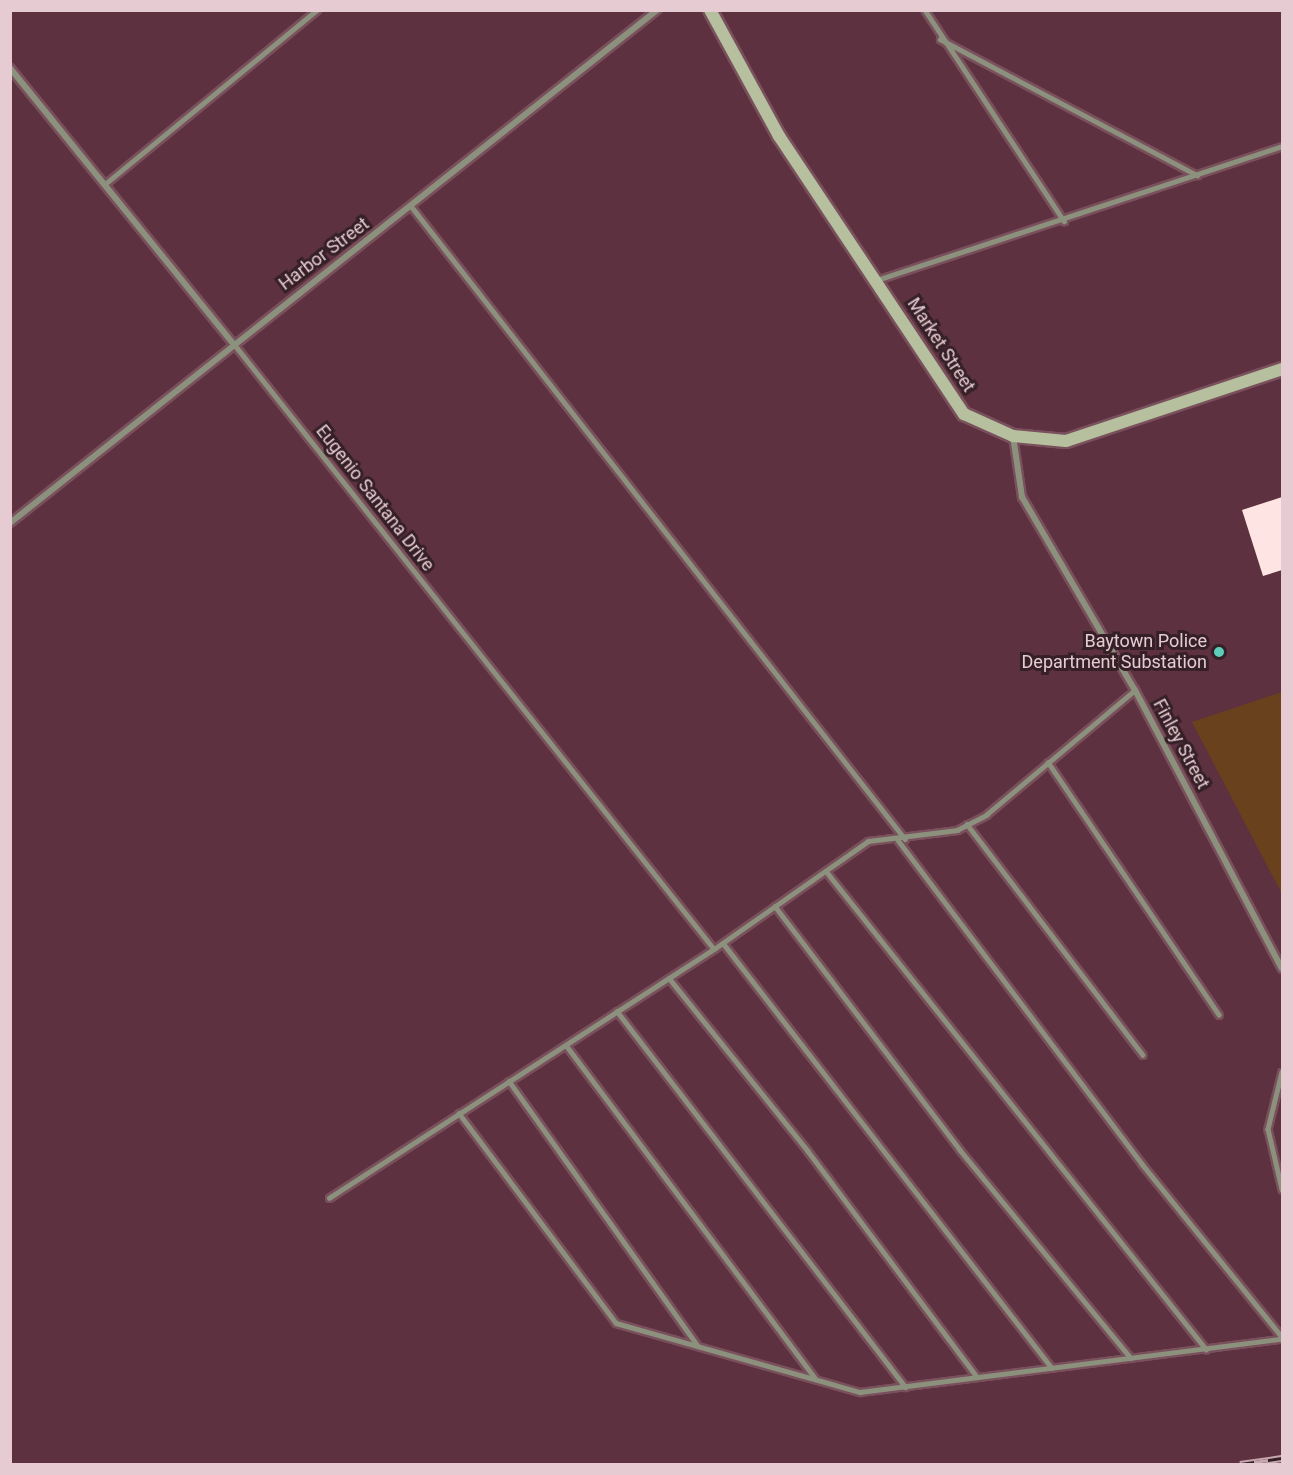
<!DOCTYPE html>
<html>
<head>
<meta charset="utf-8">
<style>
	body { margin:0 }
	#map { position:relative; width:1293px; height:1475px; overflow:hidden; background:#5d313f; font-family:Roboto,sans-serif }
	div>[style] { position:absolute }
	.green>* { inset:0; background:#6a411d }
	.building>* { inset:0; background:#fee5e4 }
	.roads { filter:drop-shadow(2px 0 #79505c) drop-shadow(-2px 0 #79505c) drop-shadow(0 2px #79505c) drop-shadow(0 -2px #79505c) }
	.lane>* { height:4.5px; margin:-2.25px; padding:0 2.25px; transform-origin:2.25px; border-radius:2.25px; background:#8c917d }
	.street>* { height:6px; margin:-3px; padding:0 3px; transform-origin:3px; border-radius:3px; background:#8c917d }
	.secondary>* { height:12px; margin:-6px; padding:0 6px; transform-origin:6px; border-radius:6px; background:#b6bf9e }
	.rail>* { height:7px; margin-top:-3.5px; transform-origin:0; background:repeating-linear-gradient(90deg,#352027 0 14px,#c6a6af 0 28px); box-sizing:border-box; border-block:2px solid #c6a6af }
	.dots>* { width:16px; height:16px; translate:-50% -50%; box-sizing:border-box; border:3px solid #352027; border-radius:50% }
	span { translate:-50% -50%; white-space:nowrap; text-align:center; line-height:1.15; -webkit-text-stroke:6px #352027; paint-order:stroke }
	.street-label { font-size:18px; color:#e7cbd2 }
	.poi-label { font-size:18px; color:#e7cbd2 }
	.right { translate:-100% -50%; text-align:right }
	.frame { position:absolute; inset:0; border:12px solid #e7cbd2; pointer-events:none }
</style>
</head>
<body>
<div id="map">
	<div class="green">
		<i style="clip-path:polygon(1282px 692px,1282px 894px,1192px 722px)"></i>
	</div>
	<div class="building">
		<i style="clip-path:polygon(1282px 497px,1282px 570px,1263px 576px,1242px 510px)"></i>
	</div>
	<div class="roads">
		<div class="lane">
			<i style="left:925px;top:10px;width:253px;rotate:56.6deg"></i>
			<i style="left:940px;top:39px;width:291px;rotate:27.9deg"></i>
			<i style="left:105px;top:184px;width:274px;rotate:-39.4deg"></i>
			<i style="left:411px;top:206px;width:803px;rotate:52.03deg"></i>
			<i style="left:877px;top:280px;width:427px;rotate:-18.3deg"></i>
			<i style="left:234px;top:344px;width:772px;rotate:51.57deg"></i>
			<i style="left:1048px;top:762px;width:305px;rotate:55.9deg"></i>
			<i style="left:967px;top:824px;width:290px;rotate:52.7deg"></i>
			<i style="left:898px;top:840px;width:406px;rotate:53deg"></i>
			<i style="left:1142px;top:1164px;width:223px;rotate:51deg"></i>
			<i style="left:826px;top:871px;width:611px;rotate:51.52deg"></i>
			<i style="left:775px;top:906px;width:306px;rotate:52.8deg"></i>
			<i style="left:960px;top:1150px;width:269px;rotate:50.6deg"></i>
			<i style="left:723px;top:943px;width:537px;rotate:52.26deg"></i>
			<i style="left:669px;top:978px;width:222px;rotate:51.2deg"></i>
			<i style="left:808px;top:1151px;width:282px;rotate:53.2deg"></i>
			<i style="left:617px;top:1011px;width:474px;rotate:52.5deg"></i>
			<i style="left:566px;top:1045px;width:417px;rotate:53.2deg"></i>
			<i style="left:1282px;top:1072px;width:59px;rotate:103.8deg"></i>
			<i style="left:1268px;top:1129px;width:62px;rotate:76.9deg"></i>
			<i style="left:509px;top:1081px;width:325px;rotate:54.5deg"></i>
			<i style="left:459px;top:1113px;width:262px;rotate:53.2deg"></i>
			<i style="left:616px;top:1323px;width:254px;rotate:15.8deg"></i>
			<i style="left:860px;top:1392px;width:425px;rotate:-7.2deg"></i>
			<i style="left:329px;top:1198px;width:459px;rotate:-32.9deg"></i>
			<i style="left:714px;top:949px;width:188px;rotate:-35deg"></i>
			<i style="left:868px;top:841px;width:90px;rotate:-7deg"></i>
			<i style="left:957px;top:830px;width:33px;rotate:-27deg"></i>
			<i style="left:986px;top:815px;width:194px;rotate:-40deg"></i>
		</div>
		<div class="street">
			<i style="left:10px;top:68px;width:353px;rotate:51deg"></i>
			<i style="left:1013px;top:436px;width:62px;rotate:81.6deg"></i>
			<i style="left:1022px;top:497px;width:224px;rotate:59.7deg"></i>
			<i style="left:1135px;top:690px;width:315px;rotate:62.2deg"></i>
			<i style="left:10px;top:523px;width:826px;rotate:-38.41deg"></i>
		</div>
		<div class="secondary">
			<i style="left:710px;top:10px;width:144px;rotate:61.3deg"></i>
			<i style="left:779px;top:136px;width:334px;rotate:56.4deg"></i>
			<i style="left:964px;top:414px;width:54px;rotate:24.2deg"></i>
			<i style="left:1013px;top:436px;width:53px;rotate:5.4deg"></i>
			<i style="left:1066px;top:441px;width:228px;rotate:-18.4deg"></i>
		</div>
	</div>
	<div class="rail">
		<i style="left:1240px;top:1464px;width:42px;rotate:-8.1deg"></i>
	</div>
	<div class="dots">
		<i style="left:1219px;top:652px;background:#5dceb9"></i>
	</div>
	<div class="street-label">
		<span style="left:324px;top:254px;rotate:-37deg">Harbor Street</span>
		<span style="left:941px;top:345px;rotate:57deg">Market Street</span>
		<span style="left:375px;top:498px;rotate:52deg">Eugenio Santana Drive</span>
		<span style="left:1181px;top:744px;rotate:62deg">Finley Street</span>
	</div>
	<div class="poi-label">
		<span class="right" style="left:1207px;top:652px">Baytown Police<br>Department Substation</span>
	</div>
	<div class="frame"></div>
</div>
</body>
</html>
